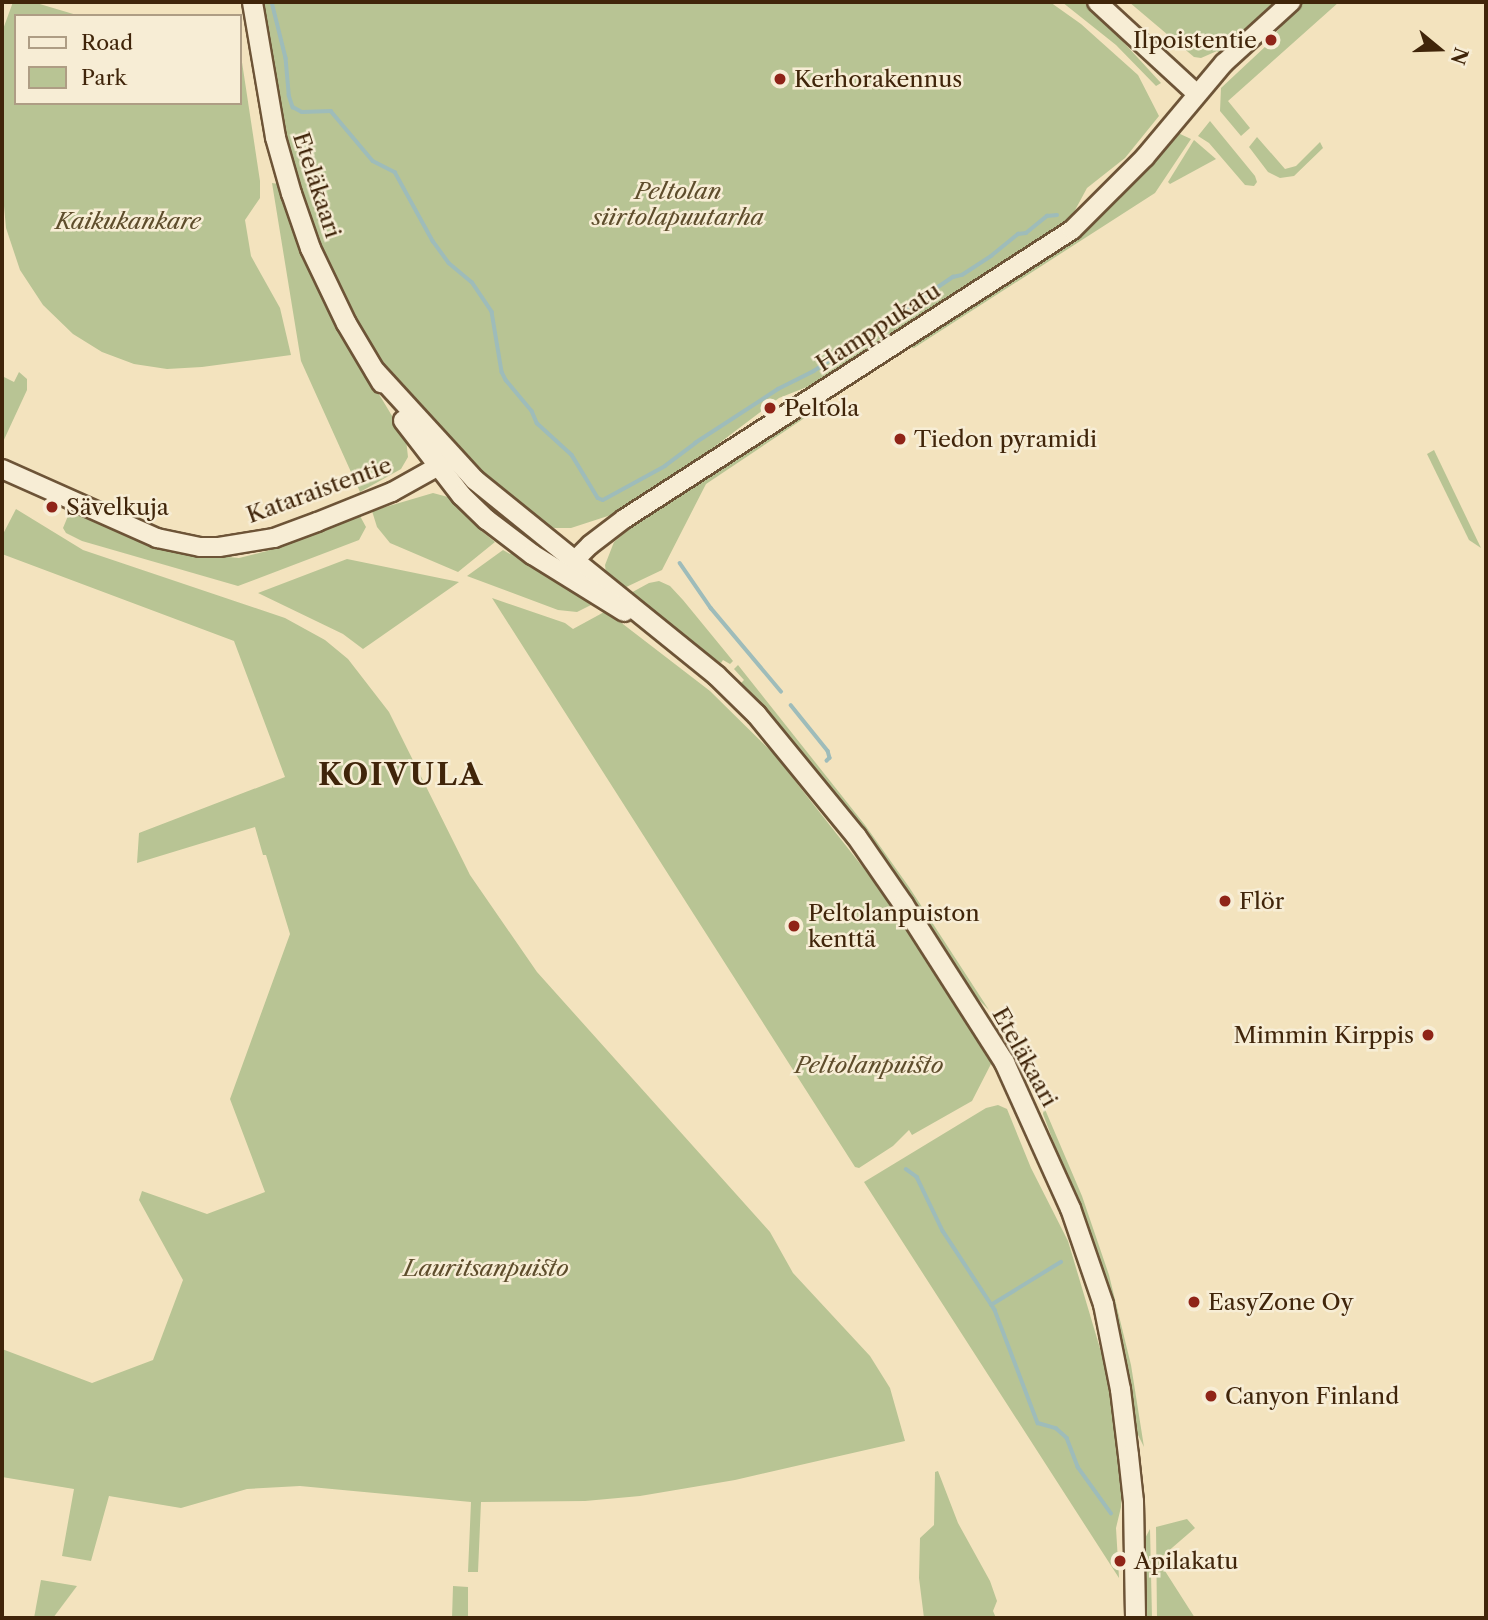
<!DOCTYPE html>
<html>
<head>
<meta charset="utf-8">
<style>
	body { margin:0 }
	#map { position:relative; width:1488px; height:1620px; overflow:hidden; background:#f3e3be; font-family:"Libre Caslon Text",serif }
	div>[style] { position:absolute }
	.green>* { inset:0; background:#b8c494 }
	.stream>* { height:3.5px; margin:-1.75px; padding:0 1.75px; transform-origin:1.75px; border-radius:1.75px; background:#9ebcba }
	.roads { filter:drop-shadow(2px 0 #6d5437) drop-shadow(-2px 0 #6d5437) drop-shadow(0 2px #6d5437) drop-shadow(0 -2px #6d5437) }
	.tertiary>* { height:18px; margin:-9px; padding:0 9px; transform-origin:9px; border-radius:9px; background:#f7edd5 }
	.secondary>* { height:19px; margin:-9.5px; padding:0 9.5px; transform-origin:9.5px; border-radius:9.5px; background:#f7edd5 }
	.dots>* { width:19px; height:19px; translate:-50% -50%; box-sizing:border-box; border:4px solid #f7edd5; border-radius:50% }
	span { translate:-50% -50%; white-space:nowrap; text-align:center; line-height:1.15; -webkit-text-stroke:5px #f7edd5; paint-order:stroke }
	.poi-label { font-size:23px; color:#40250a }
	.right { translate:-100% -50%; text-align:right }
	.left { translate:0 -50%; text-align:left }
	.street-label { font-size:23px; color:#40250a }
	.park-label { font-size:23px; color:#5e4d2c; font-style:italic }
	.district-label { font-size:30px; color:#40250a; font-weight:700; letter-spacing:2px }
	.frame { position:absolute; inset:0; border:4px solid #40250a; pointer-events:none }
	.legend { position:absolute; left:14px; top:14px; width:228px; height:91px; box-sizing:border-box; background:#f7edd5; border:2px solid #ae9d84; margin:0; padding:9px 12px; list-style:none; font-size:21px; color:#40250a }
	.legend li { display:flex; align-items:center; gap:14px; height:35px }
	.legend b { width:35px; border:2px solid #ae9d84 }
	.north { position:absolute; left:1404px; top:14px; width:70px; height:70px; -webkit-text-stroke:5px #f7edd5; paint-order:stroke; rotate:109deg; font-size:19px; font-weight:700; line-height:28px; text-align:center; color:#40250a }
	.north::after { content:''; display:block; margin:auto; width:24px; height:32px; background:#40250a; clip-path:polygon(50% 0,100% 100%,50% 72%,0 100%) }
</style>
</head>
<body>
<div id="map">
	<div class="green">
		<i style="clip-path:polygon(13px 2px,33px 2px,80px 16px,16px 16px,16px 103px,240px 103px,240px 49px,260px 181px,260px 198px,245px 220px,251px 256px,280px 308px,291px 355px,202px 367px,167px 369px,134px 364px,102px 352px,73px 334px,43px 305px,20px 270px,6px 228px,4px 206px,2px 32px)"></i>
		<i style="clip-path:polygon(262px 2px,1050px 2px,1081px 24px,1138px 75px,1159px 116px,1125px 158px,1087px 188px,1073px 214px,1049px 235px,863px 355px,812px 385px,779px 398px,701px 457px,614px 514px,571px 528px,555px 528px,540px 526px,495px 490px,421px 413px,380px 361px,351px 314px,312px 223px,291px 156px,270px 74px)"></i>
		<i style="clip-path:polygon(1062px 2px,1084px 3px,1104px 21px,1161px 83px,1156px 86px,1116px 45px)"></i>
		<i style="clip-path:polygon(1129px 2px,1263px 4px,1277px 2px,1220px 54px,1217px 51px,1201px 58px,1194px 57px)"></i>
		<i style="clip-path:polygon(1302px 2px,1339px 2px,1228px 101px,1250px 128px,1241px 136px,1220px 111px,1221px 88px,1267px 45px,1272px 49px,1279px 42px,1274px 35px)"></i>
		<i style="clip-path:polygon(1210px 121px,1255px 176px,1257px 182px,1254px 186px,1245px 185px,1209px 143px,1198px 136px)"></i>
		<i style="clip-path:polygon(1178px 133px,1191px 139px,1155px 193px,914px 348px,908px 347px,1089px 228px)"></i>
		<i style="clip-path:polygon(1257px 137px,1285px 169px,1296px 166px,1320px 142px,1323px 148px,1294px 176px,1280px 178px,1268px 172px,1249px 147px)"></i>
		<i style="clip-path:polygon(1194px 140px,1216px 159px,1170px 184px,1168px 182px)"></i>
		<i style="clip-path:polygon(272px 183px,279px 184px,342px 333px,406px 439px,408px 457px,401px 469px,360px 492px,301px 361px)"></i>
		<i style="clip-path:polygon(19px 372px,27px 379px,27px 390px,2px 444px,2px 376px,14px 382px)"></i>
		<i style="clip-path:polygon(806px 411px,809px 415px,706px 484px,662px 570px,620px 590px,606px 574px,605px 565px,614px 542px,662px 502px)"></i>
		<i style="clip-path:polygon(1434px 450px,1481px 548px,1469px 540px,1427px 454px)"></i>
		<i style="clip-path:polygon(433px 493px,459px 500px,481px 527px,479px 529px,495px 542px,458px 572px,390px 543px,377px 527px,372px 511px)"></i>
		<i style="clip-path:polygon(16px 509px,83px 550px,285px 618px,325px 640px,348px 659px,389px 712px,470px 875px,537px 972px,770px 1232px,793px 1273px,870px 1356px,890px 1388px,905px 1441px,735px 1480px,640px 1496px,585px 1501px,481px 1502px,478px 1572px,468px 1572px,471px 1502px,300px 1486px,247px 1489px,181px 1508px,109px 1496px,91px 1561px,62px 1556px,74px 1489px,2px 1477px,2px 1349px,92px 1383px,153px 1360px,183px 1280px,139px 1200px,142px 1191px,207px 1214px,265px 1192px,230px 1099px,290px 934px,266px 855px,263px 855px,255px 827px,137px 863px,139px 833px,285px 777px,234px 641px,2px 554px,2px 536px)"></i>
		<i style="clip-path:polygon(75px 514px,152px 544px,185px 553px,239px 558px,267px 551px,360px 516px,366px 527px,359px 540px,238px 586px,82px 541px,66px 533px,63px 528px,68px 516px)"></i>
		<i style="clip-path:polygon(503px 550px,510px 554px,512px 551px,595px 603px,577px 612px,558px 610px,467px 576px)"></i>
		<i style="clip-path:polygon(347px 559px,459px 582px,363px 649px,343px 634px,258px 593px)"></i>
		<i style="clip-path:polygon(659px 581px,670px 586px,683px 600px,733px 661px,730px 664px,723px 660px,721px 663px,664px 625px,627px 595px,649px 583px)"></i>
		<i style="clip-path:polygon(492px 598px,565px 623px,573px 629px,606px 611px,710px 691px,773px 753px,880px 889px,992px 1062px,972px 1101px,912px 1135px,909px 1130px,893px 1146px,859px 1168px,855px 1167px)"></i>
		<i style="clip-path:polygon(738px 665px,865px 825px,909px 887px,989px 1010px,972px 993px,741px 683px,744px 680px,734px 669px)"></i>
		<i style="clip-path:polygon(998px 1105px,1007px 1109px,1031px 1168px,1068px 1241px,1113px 1392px,1123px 1470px,1121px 1507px,1116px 1528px,1119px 1578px,864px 1182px,986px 1108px)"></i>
		<i style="clip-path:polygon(1044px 1107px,1082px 1196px,1109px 1275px,1131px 1365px,1144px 1447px,1135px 1429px,1125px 1365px,1090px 1236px,1055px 1146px,1043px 1114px)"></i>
		<i style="clip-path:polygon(938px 1471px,958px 1523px,990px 1581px,997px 1601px,993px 1611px,996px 1618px,924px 1618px,919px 1578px,920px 1538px,934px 1525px,935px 1472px)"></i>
		<i style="clip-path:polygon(1187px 1519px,1195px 1528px,1158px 1560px,1195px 1618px,1157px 1618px,1156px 1527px)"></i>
		<i style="clip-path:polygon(1150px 1529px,1152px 1618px,1145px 1618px,1143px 1542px)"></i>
		<i style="clip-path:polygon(41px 1580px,77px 1586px,53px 1618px,34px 1618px)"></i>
		<i style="clip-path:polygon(453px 1586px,468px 1587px,468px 1618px,452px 1618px)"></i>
	</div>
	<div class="stream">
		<i style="left:272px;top:2px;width:58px;rotate:76deg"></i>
		<i style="left:286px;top:58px;width:37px;rotate:85deg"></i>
		<i style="left:289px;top:95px;width:13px;rotate:72deg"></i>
		<i style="left:293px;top:107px;width:10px;rotate:29deg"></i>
		<i style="left:302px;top:112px;width:29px;rotate:-2deg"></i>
		<i style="left:331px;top:111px;width:65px;rotate:50deg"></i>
		<i style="left:373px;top:161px;width:25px;rotate:27deg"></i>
		<i style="left:395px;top:172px;width:79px;rotate:61.2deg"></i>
		<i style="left:433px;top:241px;width:27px;rotate:54deg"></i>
		<i style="left:449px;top:263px;width:30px;rotate:40deg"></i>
		<i style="left:472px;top:282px;width:36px;rotate:56deg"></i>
		<i style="left:492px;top:312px;width:61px;rotate:80.5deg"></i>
		<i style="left:502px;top:372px;width:9px;rotate:63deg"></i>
		<i style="left:506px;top:380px;width:40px;rotate:50deg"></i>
		<i style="left:532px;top:411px;width:13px;rotate:67deg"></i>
		<i style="left:537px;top:423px;width:47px;rotate:42.4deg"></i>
		<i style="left:572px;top:455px;width:50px;rotate:58.8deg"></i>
		<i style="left:598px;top:498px;width:5px;rotate:22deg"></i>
		<i style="left:603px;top:500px;width:71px;rotate:-28.7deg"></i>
		<i style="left:665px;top:466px;width:38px;rotate:-37deg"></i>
		<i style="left:695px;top:443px;width:99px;rotate:-33deg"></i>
		<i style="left:778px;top:389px;width:40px;rotate:-26.6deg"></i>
		<i style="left:814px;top:371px;width:168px;rotate:-34.1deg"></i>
		<i style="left:953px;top:277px;width:9px;rotate:-13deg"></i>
		<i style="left:962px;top:275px;width:35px;rotate:-33deg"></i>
		<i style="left:991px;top:256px;width:35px;rotate:-39deg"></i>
		<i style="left:1018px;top:234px;width:8px;rotate:-7deg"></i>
		<i style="left:1026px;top:233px;width:27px;rotate:-39deg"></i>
		<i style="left:1047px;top:216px;width:10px;rotate:-6deg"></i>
		<i style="left:680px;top:563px;width:55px;rotate:55.4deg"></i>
		<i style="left:711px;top:608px;width:109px;rotate:49.9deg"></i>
		<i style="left:791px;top:705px;width:59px;rotate:51.2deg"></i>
		<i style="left:828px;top:751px;width:7px;rotate:74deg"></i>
		<i style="left:830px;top:758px;width:4px;rotate:135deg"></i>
		<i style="left:906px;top:1169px;width:14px;rotate:36deg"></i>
		<i style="left:917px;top:1177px;width:60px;rotate:64.3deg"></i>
		<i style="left:943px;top:1231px;width:95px;rotate:56.6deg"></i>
		<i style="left:995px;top:1310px;width:121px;rotate:69.2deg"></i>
		<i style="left:1038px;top:1423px;width:19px;rotate:16deg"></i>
		<i style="left:1056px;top:1428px;width:15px;rotate:42deg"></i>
		<i style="left:1067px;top:1438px;width:31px;rotate:69deg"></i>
		<i style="left:1078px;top:1467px;width:57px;rotate:54.3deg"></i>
		<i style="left:991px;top:1305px;width:82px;rotate:-31.6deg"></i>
	</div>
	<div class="roads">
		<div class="tertiary">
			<i style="left:1097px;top:2px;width:134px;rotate:42.6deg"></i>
			<i style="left:2px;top:469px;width:170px;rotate:24deg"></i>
			<i style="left:157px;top:538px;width:44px;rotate:11.8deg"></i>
			<i style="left:200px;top:547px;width:19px"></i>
			<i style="left:219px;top:547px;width:56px;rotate:-9.3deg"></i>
			<i style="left:274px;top:538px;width:46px;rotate:-20.4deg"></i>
			<i style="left:317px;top:522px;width:81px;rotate:-21.8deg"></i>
			<i style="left:392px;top:492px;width:68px;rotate:-29.2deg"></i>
			<i style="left:565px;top:570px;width:35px;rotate:-45deg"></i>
			<i style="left:590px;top:545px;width:43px;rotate:-37.4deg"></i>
			<i style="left:624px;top:519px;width:533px;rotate:-32.83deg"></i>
			<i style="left:1072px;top:230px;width:103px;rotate:-45deg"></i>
			<i style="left:1145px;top:157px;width:123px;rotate:-50deg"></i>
			<i style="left:1224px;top:63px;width:91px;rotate:-42.3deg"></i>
		</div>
		<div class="secondary">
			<i style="left:252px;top:2px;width:137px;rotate:80.3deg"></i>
			<i style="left:275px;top:137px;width:58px;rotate:74.1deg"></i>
			<i style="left:291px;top:193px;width:58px;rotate:70.9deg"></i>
			<i style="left:310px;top:248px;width:83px;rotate:64.4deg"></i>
			<i style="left:346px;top:323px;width:69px;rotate:59.3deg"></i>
			<i style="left:375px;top:371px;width:147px;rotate:47.5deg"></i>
			<i style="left:474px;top:479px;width:311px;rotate:39deg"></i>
			<i style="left:716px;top:675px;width:56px;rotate:44.3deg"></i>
			<i style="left:756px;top:714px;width:158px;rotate:50.7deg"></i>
			<i style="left:856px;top:836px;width:83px;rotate:55.3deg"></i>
			<i style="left:903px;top:904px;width:188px;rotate:57.4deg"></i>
			<i style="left:1004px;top:1062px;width:160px;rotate:65.7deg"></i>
			<i style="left:1070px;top:1208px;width:102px;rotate:71deg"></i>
			<i style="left:1103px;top:1304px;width:87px;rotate:78.7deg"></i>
			<i style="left:1120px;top:1389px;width:66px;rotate:83.1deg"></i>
			<i style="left:1128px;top:1455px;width:46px;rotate:83.8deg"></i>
			<i style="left:1133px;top:1501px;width:117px;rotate:89deg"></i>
			<i style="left:403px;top:420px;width:95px;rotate:52.3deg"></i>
			<i style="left:461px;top:495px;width:35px;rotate:44deg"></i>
			<i style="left:486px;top:519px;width:58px;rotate:37.3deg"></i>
			<i style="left:532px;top:554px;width:108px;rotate:31.8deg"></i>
		</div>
	</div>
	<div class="dots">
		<i style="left:1271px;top:40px;background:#8f2418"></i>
		<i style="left:780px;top:79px;background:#8f2418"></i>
		<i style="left:770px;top:408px;background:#8f2418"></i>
		<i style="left:900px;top:439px;background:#8f2418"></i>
		<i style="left:52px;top:507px;background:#8f2418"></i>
		<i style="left:1225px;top:901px;background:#8f2418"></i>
		<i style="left:794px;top:926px;background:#8f2418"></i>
		<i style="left:1428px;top:1035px;background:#8f2418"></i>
		<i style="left:1194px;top:1302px;background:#8f2418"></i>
		<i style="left:1211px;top:1396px;background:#8f2418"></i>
		<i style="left:1120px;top:1561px;background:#8f2418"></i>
	</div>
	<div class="poi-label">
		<span class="right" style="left:1257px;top:40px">Ilpoistentie</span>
		<span class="left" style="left:794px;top:79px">Kerhorakennus</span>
		<span class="left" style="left:784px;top:408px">Peltola</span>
		<span class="left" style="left:914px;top:439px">Tiedon pyramidi</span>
		<span class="left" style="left:66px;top:507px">Sävelkuja</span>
		<span class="left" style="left:1239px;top:901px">Flör</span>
		<span class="left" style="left:808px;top:926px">Peltolanpuiston<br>kenttä</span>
		<span class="right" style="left:1414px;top:1035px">Mimmin Kirppis</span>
		<span class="left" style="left:1208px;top:1302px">EasyZone Oy</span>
		<span class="left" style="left:1225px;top:1396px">Canyon Finland</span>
		<span class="left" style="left:1134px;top:1561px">Apilakatu</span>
	</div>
	<div class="street-label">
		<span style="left:317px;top:185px;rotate:72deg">Eteläkaari</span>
		<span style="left:878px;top:327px;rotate:-33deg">Hamppukatu</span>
		<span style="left:319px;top:490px;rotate:-20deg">Kataraistentie</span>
		<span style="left:1025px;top:1057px;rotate:61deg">Eteläkaari</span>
	</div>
	<div class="park-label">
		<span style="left:678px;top:204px">Peltolan<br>siirtolapuutarha</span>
		<span style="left:128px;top:221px">Kaikukankare</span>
		<span style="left:869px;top:1065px">Peltolanpuisto</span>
		<span style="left:486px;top:1268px">Lauritsanpuisto</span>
	</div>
	<div class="district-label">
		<span style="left:401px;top:775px">KOIVULA</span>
	</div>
	<div class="frame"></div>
	<ul class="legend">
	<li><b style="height:9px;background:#f7edd5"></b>Road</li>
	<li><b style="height:19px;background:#b8c494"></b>Park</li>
	</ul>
	<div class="north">N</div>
</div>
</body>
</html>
